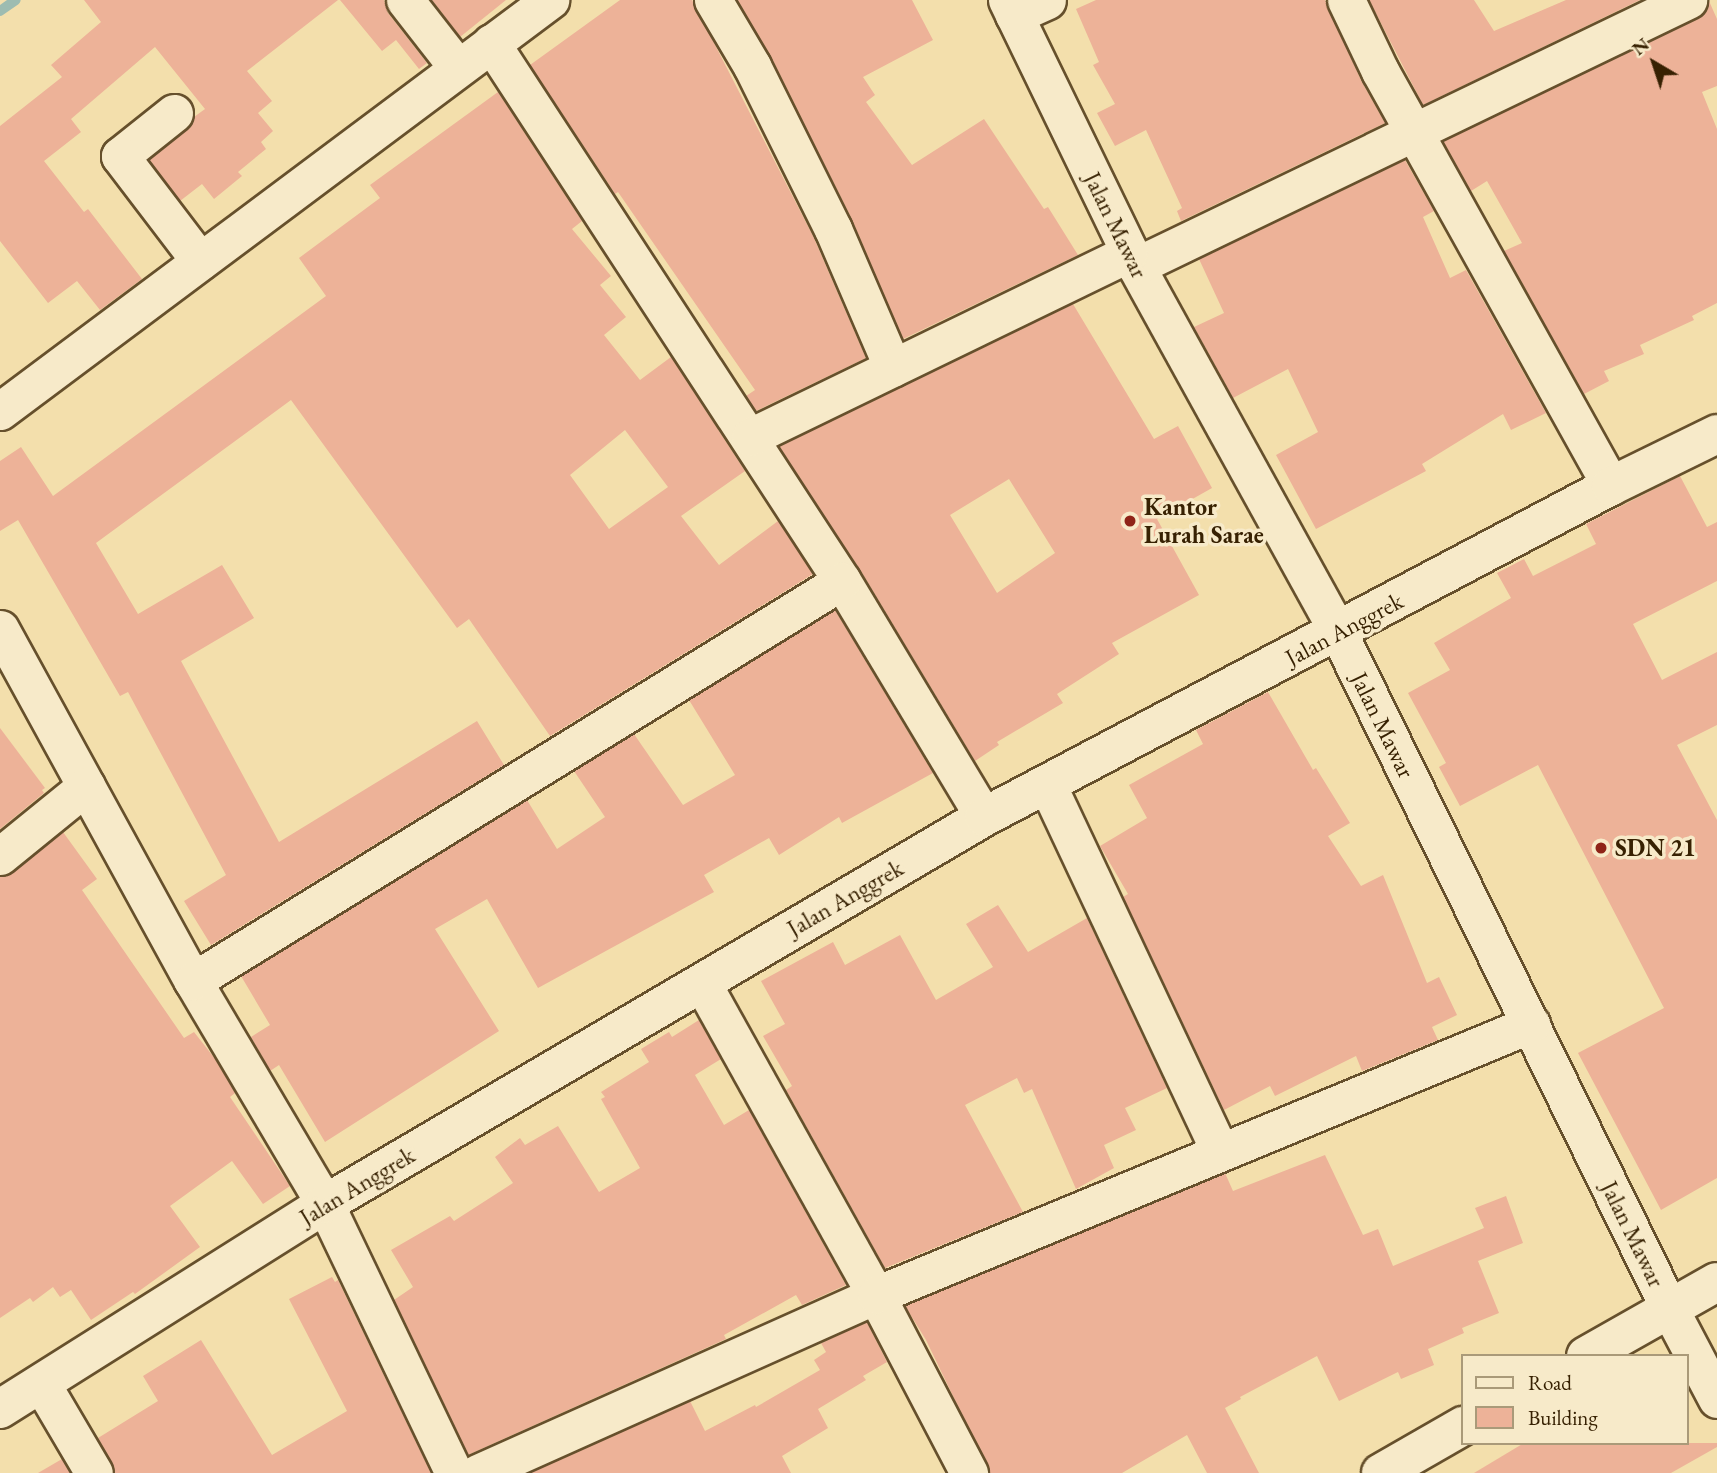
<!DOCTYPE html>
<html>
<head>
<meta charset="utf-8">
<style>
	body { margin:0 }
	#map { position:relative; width:1717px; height:1473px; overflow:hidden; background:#f3dfac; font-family:"EB Garamond",serif }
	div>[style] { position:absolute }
	.stream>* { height:10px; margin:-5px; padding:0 5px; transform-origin:5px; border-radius:5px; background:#9dbcb1 }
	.building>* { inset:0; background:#edb298 }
	.roads { filter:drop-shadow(2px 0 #66502c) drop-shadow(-2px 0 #66502c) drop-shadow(0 2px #66502c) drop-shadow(0 -2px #66502c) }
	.street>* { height:37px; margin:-18.5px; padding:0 18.5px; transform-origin:18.5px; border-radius:18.5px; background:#f7eac9 }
	.secondary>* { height:38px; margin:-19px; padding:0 19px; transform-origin:19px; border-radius:19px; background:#f7eac9 }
	.dots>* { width:19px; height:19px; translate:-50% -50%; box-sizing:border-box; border:4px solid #f7eac9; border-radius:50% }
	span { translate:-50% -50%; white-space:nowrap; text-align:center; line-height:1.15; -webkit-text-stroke:7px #f7eac9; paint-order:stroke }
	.street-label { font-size:24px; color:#372102 }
	.poi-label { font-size:24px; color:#372102; font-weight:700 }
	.left { translate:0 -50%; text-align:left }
	.legend { position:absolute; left:1461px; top:1354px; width:228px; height:91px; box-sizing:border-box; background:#f7eac9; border:2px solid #aa9a79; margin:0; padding:9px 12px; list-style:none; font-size:21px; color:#372102 }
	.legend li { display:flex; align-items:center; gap:14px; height:35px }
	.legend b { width:35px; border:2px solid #aa9a79 }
	.north { position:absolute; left:1619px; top:28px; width:70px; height:70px; -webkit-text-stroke:5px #f7eac9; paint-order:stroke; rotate:321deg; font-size:19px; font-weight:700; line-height:28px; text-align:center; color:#372102 }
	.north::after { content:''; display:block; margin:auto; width:24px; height:32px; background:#372102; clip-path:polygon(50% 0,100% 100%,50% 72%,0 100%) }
</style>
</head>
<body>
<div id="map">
	<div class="stream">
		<i style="left:0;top:11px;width:19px;rotate:-35deg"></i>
	</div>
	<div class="building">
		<i style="clip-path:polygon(84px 0,338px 0,247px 71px,272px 101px,258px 113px,273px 131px,261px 142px,266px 149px,238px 172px,242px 176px,214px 199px,202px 184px,180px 201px,149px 160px,187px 129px,194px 117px,205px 109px,155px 47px,71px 119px,81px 132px,44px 161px,84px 212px,88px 209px,142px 279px,100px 310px,77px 281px,48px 303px,0 241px,0 126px,62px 77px,51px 65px,101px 22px)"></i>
		<i style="clip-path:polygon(340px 0,384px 0,388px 13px,427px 63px,419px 69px,396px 40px,382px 51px)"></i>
		<i style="clip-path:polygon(432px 0,506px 0,460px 37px)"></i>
		<i style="clip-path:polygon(620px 0,692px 0,814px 238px,866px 358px,756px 411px,746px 396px,755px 390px,618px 192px,615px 194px,530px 65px)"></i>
		<i style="clip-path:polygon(737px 0,912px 0,933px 40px,863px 77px,875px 95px,866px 102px,912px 165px,984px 119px,1044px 209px,1048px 207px,1078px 255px,903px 339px,852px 220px,771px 57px)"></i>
		<i style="clip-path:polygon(1096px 0,1325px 0,1361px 80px,1385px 123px,1181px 221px,1177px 211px,1182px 208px,1146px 130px,1115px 146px,1097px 113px,1115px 104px,1093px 65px,1099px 62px,1076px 9px)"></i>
		<i style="clip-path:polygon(1369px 0,1474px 0,1494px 31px,1566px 0,1640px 0,1423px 105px)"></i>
		<i style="clip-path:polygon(1709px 1px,1717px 19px,1717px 86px,1702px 92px,1717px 129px,1717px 303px,1692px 316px,1694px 320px,1640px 345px,1644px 354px,1604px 371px,1609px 381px,1584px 394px,1504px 251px,1522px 243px,1487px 181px,1471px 191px,1443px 141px,1697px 19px,1706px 11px)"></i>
		<i style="clip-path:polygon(evenodd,498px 92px,582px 221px,572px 229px,611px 276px,600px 285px,626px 317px,604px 335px,640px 380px,671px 357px,745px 471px,681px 516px,719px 565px,778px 521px,813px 574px,550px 736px,469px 619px,457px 628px,291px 400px,96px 543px,138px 614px,222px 565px,254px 618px,181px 661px,279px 842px,477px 721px,504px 765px,211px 945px,184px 901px,226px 875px,128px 692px,120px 696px,18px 520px,0 531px,0 461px,21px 447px,53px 496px,326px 296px,299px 258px,380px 198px,370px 185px,498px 92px,625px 430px,668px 487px,609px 529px,570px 475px,625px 430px)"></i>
		<i style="clip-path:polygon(1405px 160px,1434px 211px,1423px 217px,1450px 278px,1466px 270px,1546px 413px,1511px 430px,1503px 414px,1422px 464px,1426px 471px,1316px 529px,1276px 455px,1318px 432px,1288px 369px,1233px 398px,1194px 327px,1224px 313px,1199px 259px)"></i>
		<i style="clip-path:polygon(evenodd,1073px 304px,1154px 439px,1178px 426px,1212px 488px,1157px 519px,1199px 595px,1112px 643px,1119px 654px,1057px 694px,1063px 703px,997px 742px,999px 745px,975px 761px,860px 570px,779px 446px,1073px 304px,1009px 479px,1055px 553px,997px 593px,950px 515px,1009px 479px)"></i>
		<i style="clip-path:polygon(1680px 476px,1707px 527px,1717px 522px,1717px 581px,1633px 624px,1662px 680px,1717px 652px,1717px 725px,1677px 745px,1717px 820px,1717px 1178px,1661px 1210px,1578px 1053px,1664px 1008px,1538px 765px,1460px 806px,1439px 767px,1446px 763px,1408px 693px,1450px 670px,1434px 643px,1511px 598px,1497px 573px,1524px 559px,1533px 576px,1596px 544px,1586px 524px)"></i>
		<i style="clip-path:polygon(835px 610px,933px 773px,842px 823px,839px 817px,779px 855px,769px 838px,704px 875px,714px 892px,538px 988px,487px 899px,435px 929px,499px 1031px,325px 1142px,279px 1065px,270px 1071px,251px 1037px,270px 1025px,241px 976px,527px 800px,557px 849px,605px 817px,574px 771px,634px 734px,683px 805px,735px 775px,689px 700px)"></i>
		<i style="clip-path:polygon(1268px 692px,1313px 770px,1316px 768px,1350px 823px,1328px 836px,1361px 886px,1383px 875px,1427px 983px,1439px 977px,1457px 1015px,1432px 1027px,1438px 1040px,1362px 1071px,1356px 1056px,1275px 1096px,1270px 1086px,1224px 1110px,1123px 897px,1128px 894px,1100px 846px,1147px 818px,1129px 785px,1203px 744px,1196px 730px)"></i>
		<i style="clip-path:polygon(0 728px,45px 788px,42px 790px,44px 793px,0 829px)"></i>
		<i style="clip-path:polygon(63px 832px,97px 879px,82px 890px,184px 1038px,194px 1032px,216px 1060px,235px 1093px,230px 1097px,290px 1186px,263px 1204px,232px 1161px,170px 1206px,200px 1247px,135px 1294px,133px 1292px,91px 1320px,71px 1290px,60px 1297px,53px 1287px,33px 1302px,30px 1298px,0 1318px,0 876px,13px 872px)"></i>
		<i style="clip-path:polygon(998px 905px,1028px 952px,1087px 918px,1167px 1088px,1125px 1108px,1136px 1130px,1104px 1145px,1114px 1168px,1076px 1189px,1032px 1089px,1024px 1093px,1017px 1078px,965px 1105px,1023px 1212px,885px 1268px,786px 1090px,792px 1086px,763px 1036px,785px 1024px,761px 981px,833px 942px,845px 965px,900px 935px,936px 1000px,993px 967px,966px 924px)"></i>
		<i style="clip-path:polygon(699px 1020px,721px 1059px,695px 1075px,724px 1125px,749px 1110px,846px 1285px,802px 1305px,796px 1295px,724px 1335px,726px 1339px,468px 1455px,394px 1300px,413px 1287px,391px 1250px,450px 1216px,454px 1221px,513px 1183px,495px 1157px,520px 1138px,525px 1145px,558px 1126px,599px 1192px,640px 1168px,601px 1099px,605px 1097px,601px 1092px,649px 1062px,641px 1049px,669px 1032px,672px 1037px)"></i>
		<i style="clip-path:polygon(1325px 1155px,1363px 1235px,1378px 1229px,1393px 1266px,1484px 1228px,1475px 1208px,1506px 1196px,1523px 1243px,1478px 1261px,1499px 1313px,1462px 1328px,1464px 1333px,1428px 1349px,1434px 1365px,1401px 1379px,1398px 1372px,1339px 1401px,1317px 1356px,1240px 1397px,1241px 1399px,1225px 1408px,1259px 1473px,1207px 1473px,1187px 1435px,1122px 1473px,990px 1473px,926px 1340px,905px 1306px,1225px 1173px,1233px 1191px)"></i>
		<i style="clip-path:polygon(332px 1277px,335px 1282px,338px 1280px,431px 1473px,115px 1473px,98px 1438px,158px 1401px,143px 1376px,201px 1340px,272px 1455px,347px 1411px,289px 1299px)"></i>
		<i style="clip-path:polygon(867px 1322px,887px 1362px,863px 1376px,866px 1380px,818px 1409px,828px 1428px,782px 1456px,791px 1473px,529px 1473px,690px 1401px,705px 1431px,755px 1405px,756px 1407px,820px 1370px,814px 1360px,826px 1352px,821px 1343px)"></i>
		<i style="clip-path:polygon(1524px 1443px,1717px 1443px,1717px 1447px,1671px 1473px,1474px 1473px)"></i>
		<i style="clip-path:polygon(62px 1459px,70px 1473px,38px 1473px)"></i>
	</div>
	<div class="roads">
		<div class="street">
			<i style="left:405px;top:0;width:86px;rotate:52.1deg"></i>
			<i style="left:713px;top:0;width:77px;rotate:59.4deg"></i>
			<i style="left:752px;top:66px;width:182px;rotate:63.6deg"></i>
			<i style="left:833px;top:229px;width:151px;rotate:66.7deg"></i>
			<i style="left:1007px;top:0;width:296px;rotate:64.1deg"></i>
			<i style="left:1136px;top:266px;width:418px;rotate:61.1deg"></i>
			<i style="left:1338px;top:632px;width:753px;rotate:63.91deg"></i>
			<i style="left:1669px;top:1308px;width:103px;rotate:62.2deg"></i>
			<i style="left:1346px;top:0;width:79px;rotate:64.4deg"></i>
			<i style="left:1380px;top:71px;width:475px;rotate:60.9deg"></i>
			<i style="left:1014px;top:15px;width:36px;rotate:-24deg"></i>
			<i style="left:491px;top:43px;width:642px;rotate:56.88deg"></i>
			<i style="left:842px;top:581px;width:275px;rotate:59deg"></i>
			<i style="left:174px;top:113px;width:69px;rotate:141.5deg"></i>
			<i style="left:120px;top:156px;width:132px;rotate:52.7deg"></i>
			<i style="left:1136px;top:266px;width:613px;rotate:-25.73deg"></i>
			<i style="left:0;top:411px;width:687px;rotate:-36.77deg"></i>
			<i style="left:750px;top:437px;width:421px;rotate:-25.9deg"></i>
			<i style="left:0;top:629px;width:401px;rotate:61.3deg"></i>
			<i style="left:193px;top:981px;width:259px;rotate:59.4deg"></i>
			<i style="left:325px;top:1204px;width:298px;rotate:64.4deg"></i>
			<i style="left:1047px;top:784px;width:406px;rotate:64.8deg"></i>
			<i style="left:0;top:856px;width:111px;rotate:-39.1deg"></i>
			<i style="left:193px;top:981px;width:762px;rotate:-31.65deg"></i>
			<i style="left:702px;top:983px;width:357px;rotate:60.9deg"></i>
			<i style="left:876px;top:1295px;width:201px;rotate:62.4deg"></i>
			<i style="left:41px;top:1383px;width:104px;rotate:59.5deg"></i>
			<i style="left:478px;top:1473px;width:436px;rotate:-24.1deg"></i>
			<i style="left:876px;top:1295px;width:709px;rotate:-22.48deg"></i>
		</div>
		<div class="secondary">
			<i style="left:1586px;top:1356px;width:150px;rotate:-29.5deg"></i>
			<i style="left:0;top:1409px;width:384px;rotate:-32.2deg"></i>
			<i style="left:325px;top:1204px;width:764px;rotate:-30.42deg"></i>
			<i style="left:984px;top:817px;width:709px;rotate:-27.83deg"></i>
			<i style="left:1611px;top:486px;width:118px;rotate:-26.1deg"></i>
			<i style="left:1381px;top:1473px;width:95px;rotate:-29.8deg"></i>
		</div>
	</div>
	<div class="dots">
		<i style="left:1130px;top:521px;background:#8f2418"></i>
		<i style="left:1601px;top:848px;background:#8f2418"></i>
	</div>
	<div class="street-label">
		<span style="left:1116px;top:225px;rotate:64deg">Jalan Mawar</span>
		<span style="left:1344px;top:629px;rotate:-28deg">Jalan Anggrek</span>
		<span style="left:1383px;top:725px;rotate:64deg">Jalan Mawar</span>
		<span style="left:845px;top:898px;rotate:-30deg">Jalan Anggrek</span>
		<span style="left:357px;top:1186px;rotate:-31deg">Jalan Anggrek</span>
		<span style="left:1633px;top:1234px;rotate:64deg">Jalan Mawar</span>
	</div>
	<div class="poi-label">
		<span class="left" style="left:1144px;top:521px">Kantor<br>Lurah Sarae</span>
		<span class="left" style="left:1615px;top:848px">SDN 21</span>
	</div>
	<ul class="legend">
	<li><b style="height:9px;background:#f7eac9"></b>Road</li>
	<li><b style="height:19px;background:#edb298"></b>Building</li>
	</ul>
	<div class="north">N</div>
</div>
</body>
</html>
